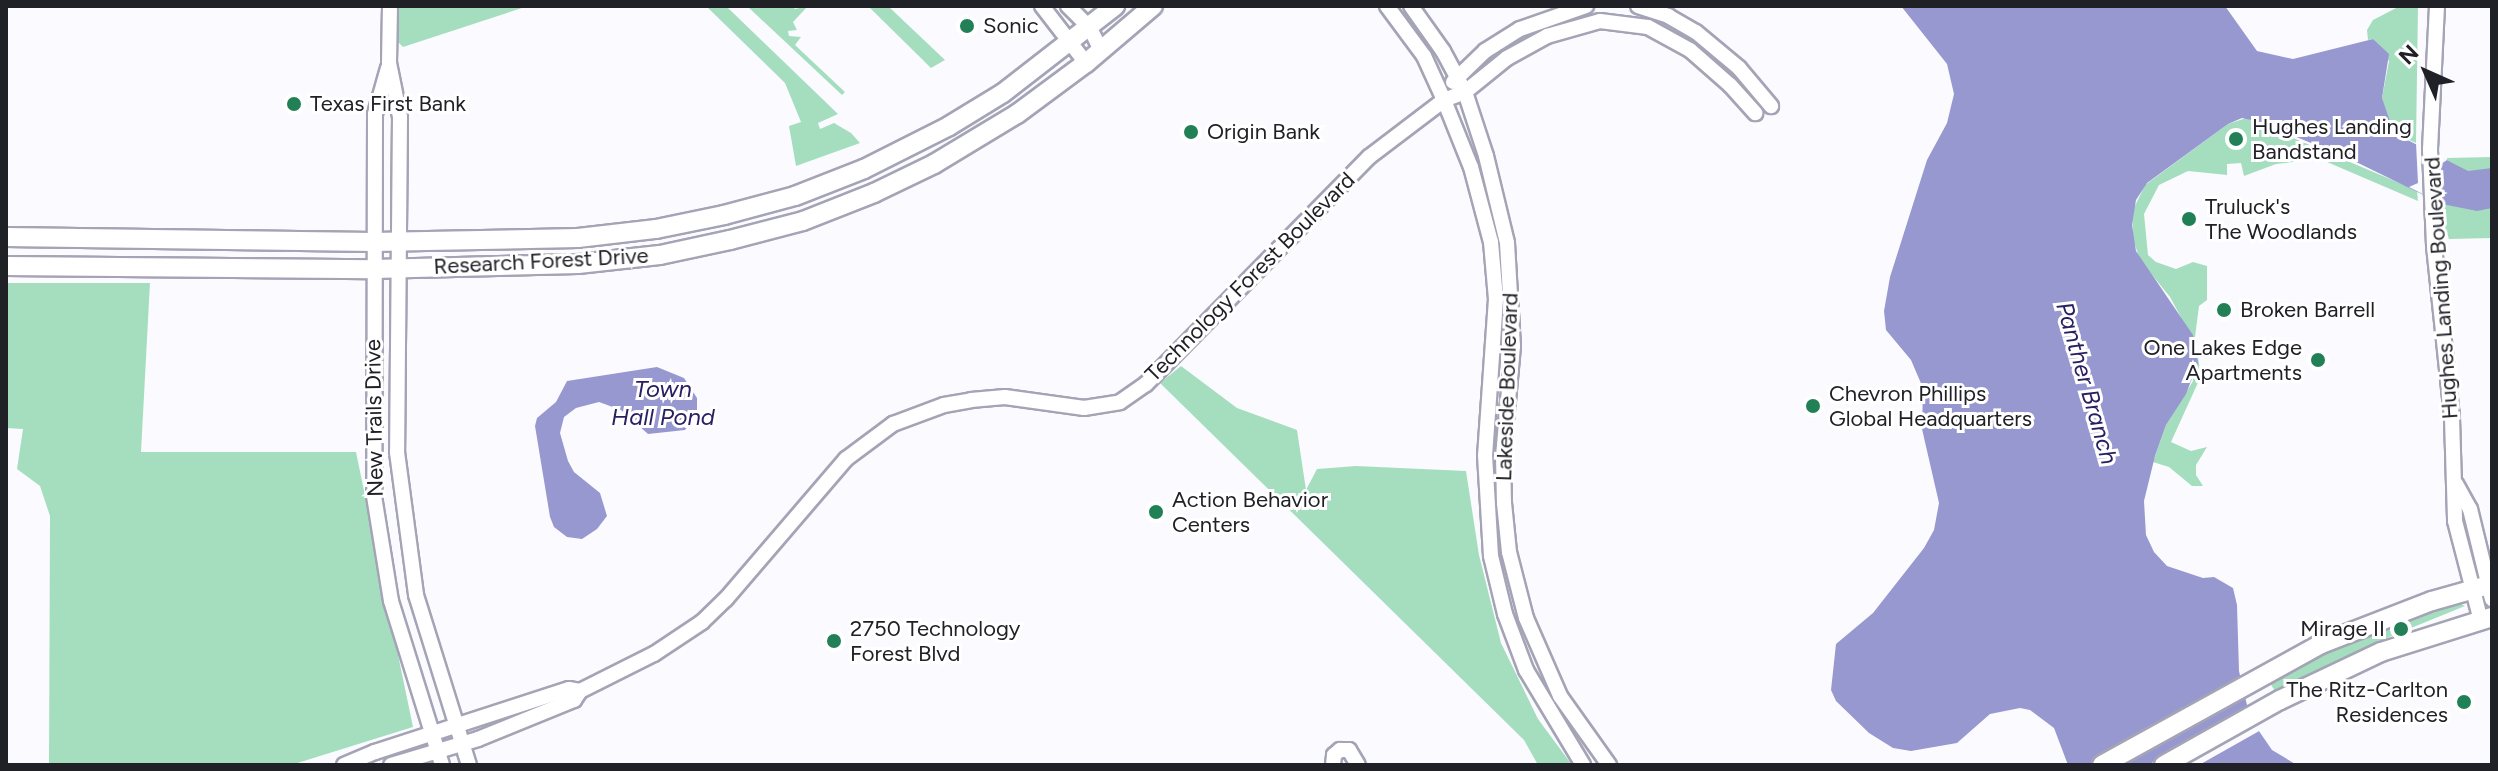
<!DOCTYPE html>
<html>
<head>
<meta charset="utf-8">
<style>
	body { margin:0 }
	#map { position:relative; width:2498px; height:771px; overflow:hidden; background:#fbfbff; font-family:Figtree,sans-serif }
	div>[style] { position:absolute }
	.green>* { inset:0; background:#a5debe }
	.water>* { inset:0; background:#9798d0 }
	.pier>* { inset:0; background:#fbfbff }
	.roads { filter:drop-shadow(2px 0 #a4a4b6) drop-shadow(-2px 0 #a4a4b6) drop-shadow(0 2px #a4a4b6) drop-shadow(0 -2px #a4a4b6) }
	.minor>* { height:14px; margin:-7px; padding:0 7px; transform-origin:7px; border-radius:7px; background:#fff }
	.major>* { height:18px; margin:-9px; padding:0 9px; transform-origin:9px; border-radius:9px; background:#fff }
	.dots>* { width:22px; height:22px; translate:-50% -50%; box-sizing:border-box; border:4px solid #fff; border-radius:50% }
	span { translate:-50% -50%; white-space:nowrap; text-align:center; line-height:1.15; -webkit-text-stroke:6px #fff; paint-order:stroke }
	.poi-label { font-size:22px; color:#202027 }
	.left { translate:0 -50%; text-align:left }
	.right { translate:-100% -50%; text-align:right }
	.street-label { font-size:22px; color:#202027 }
	.water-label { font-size:24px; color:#292062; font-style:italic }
	.frame { position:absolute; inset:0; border:8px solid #202027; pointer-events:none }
	.north { position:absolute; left:2386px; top:32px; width:80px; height:80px; -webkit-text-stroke:6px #fff; paint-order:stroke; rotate:315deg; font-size:22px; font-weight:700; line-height:32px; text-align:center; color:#202027 }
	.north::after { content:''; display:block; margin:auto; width:28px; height:36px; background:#202027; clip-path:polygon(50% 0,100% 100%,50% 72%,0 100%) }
</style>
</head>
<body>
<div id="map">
	<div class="green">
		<i style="clip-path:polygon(396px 6px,528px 6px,403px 47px,396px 40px)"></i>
		<i style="clip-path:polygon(706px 6px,726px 6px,838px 114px,818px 123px,820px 129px,834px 123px,851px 133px,860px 143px,796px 166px,789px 126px,801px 122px,785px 83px)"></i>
		<i style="clip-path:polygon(747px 6px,792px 6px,795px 9px,808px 6px,793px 22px,797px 30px,788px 31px,789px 36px,801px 37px,795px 45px,845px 92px,842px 95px)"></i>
		<i style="clip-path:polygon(868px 6px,888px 6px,945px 60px,931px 68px)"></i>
		<i style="clip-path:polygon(2400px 6px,2418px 6px,2416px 143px,2394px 133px,2387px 118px,2382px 98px,2389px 61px,2373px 39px,2368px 40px,2367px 30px,2373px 20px)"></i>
		<i style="clip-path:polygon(2246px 118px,2409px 187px,2417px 190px,2418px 201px,2320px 159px,2276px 164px,2244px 176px,2241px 163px,2227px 164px,2227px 175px,2188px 171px,2159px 185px,2144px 214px,2148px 255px,2156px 262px,2176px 269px,2193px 262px,2207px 266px,2207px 300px,2199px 306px,2195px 337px,2201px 376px,2171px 442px,2191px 451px,2207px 447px,2196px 465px,2196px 475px,2203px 486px,2192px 486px,2169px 467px,2153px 462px,2166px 425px,2193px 381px,2191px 336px,2170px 297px,2140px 260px,2133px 239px,2132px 212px,2145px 185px,2228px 124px)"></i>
		<i style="clip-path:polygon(2492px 157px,2492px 238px,2449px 239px,2442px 219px,2447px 158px)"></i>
		<i style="clip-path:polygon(6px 283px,150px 283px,141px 452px,356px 452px,413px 727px,291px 765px,49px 765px,50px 516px,40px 486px,17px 469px,23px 429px,6px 428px)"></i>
		<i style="clip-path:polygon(1181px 366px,1237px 408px,1297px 430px,1306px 490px,1317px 469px,1356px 466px,1466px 471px,1479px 555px,1501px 643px,1538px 719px,1572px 765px,1538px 765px,1524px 740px,1160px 383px)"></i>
		<i style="clip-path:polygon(2456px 602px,2465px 606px,2389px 637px,2276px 693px,2269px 681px,2347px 642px)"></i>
	</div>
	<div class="water">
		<i style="clip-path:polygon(1901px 6px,2225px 6px,2257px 51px,2293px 59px,2373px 39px,2389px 54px,2382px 98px,2394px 133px,2468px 171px,2492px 168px,2492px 208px,2477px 211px,2442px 204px,2350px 159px,2260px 122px,2242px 118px,2228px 124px,2147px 183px,2136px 200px,2132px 225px,2136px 251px,2193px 335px,2198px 363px,2186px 394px,2166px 425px,2155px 456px,2144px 501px,2146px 535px,2154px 552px,2167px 566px,2203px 578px,2214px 577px,2233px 588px,2237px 605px,2239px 671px,2250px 718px,2272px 750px,2297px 765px,2068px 765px,2054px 728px,2030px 710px,2020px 708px,1990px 714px,1957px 743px,1911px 751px,1893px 748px,1869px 733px,1836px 701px,1831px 690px,1836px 644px,1873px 613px,1924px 548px,1934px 530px,1939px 503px,1922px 429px,1923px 388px,1911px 360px,1886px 330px,1884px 311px,1890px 277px,1927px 160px,1947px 123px,1954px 94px,1947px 64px)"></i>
		<i style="clip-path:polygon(657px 367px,684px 378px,697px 398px,697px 415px,685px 430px,648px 434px,621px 410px,599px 402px,576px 408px,564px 417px,560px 433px,568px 461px,574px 472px,600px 493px,607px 516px,597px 529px,582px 539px,567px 537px,554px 527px,550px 517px,535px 426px,537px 418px,556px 402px,567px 381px)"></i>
	</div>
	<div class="pier">
		<i style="clip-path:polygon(2416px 143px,2447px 160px,2441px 164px,2442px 204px,2409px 187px,2418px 183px)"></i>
		<i style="clip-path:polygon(2252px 707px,2261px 730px,2199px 765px,2148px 765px)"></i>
	</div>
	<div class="roads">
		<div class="minor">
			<i style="left:390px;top:6px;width:57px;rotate:91deg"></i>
			<i style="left:389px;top:63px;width:55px;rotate:78.5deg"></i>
			<i style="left:400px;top:117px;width:335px;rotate:90.5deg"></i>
			<i style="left:397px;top:452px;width:144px;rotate:82.4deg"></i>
			<i style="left:416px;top:595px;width:178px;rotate:72.7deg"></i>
			<i style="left:1042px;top:6px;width:72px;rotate:52.3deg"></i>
			<i style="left:1068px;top:6px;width:31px;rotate:45deg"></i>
			<i style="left:1090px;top:28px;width:25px;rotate:64deg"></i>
			<i style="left:1387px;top:6px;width:62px;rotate:53.5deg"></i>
			<i style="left:1424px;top:56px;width:48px;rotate:65.6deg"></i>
			<i style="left:1444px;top:100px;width:72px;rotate:68.1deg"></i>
			<i style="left:1471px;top:167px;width:78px;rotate:75.1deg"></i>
			<i style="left:1491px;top:242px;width:57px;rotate:85deg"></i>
			<i style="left:1496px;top:299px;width:156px;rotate:94deg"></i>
			<i style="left:1485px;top:455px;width:101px;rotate:86.6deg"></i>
			<i style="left:1491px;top:556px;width:60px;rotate:76.4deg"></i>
			<i style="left:1505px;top:614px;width:60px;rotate:69.4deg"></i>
			<i style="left:1526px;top:670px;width:111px;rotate:59deg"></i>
			<i style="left:1411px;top:6px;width:55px;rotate:54.6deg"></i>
			<i style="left:1443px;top:51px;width:47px;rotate:61.8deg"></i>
			<i style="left:1465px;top:92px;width:67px;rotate:71.8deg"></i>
			<i style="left:1486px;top:156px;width:89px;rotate:76.4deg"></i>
			<i style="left:1507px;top:243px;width:103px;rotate:86.7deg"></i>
			<i style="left:1513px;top:346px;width:110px;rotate:95.2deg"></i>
			<i style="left:1503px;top:456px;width:47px;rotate:88.8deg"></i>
			<i style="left:1504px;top:503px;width:49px;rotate:84.2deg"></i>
			<i style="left:1509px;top:552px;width:68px;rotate:75.6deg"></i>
			<i style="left:1526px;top:618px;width:85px;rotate:66.4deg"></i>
			<i style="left:1560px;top:696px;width:85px;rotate:54.6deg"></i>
			<i style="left:1638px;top:6px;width:32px;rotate:18deg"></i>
			<i style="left:1668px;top:16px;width:32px;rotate:30deg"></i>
			<i style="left:1696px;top:32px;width:56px;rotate:39.9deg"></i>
			<i style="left:1739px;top:68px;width:50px;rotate:49.9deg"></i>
			<i style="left:2437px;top:6px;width:144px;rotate:92.8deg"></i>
			<i style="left:2430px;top:150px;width:96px;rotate:87.6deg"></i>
			<i style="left:2434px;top:246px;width:173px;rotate:84deg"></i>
			<i style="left:2452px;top:418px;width:103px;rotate:88.3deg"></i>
			<i style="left:2455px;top:521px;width:103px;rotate:75.4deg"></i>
			<i style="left:388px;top:68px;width:48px;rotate:105.8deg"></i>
			<i style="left:375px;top:114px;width:382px;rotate:90.1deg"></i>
			<i style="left:374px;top:496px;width:106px;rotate:80.8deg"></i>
			<i style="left:391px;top:601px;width:172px;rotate:72.7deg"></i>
			<i style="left:1453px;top:82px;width:45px;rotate:-44.1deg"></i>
			<i style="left:1485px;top:51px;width:41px;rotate:-32.2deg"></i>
			<i style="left:1520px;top:29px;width:70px;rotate:-19.2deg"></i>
			<i style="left:2456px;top:484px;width:29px;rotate:61deg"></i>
			<i style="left:2470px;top:509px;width:93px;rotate:76.3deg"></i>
			<i style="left:344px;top:765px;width:34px;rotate:-23deg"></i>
			<i style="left:375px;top:752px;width:204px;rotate:-18deg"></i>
			<i style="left:569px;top:689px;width:11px;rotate:10deg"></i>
			<i style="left:580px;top:691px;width:83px;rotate:-26.6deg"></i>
			<i style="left:654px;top:654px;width:58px;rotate:-33.7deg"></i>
			<i style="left:702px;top:622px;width:33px;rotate:-44deg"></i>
			<i style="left:726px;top:599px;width:184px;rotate:-49.4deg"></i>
			<i style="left:846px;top:459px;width:59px;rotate:-36.7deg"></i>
			<i style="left:893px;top:424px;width:54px;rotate:-20.4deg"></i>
			<i style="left:944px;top:405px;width:27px;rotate:-10deg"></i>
			<i style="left:971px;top:400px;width:34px;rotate:-5deg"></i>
			<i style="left:1005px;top:397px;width:80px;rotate:7.9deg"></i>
			<i style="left:1084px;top:408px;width:36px;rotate:-9deg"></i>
			<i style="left:1120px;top:402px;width:32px;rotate:-35deg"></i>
			<i style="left:1146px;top:384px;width:318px;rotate:-45.5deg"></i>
			<i style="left:1369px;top:157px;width:94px;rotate:-37.2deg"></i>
			<i style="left:1444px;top:100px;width:22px;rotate:-21deg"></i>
			<i style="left:1465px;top:92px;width:54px;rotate:-39deg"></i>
			<i style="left:1507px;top:58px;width:46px;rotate:-28.8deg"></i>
			<i style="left:1547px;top:36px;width:55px;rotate:-15.8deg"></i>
			<i style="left:1600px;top:21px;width:48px;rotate:7.1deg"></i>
			<i style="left:1648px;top:27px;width:48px;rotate:28.7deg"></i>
			<i style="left:1690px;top:50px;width:53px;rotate:41.2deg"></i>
			<i style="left:1730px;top:85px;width:38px;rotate:48deg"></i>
			<i style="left:391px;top:765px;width:91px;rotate:-16.6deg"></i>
			<i style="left:478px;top:739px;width:104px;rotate:-22.1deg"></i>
			<i style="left:574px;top:700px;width:11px;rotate:-56deg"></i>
			<i style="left:1333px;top:765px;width:10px;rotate:-84deg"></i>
			<i style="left:1334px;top:755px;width:8px;rotate:-40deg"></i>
			<i style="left:1340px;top:750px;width:9px"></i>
			<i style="left:1349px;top:750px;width:17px;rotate:59deg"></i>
		</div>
		<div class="major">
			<i style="left:6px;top:237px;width:367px;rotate:0.8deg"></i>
			<i style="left:373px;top:242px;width:205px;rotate:-1.1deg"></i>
			<i style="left:578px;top:238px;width:79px;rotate:-6.6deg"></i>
			<i style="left:656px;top:229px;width:69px;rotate:-11.6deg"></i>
			<i style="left:724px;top:215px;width:73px;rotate:-15deg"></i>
			<i style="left:795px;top:196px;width:74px;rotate:-21.4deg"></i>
			<i style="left:864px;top:169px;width:95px;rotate:-26.8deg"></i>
			<i style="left:949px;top:126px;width:63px;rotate:-31.4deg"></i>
			<i style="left:1003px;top:93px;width:142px;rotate:-37.8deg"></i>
			<i style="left:6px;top:266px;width:367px;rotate:0.5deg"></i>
			<i style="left:373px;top:269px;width:205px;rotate:-1.4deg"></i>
			<i style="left:578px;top:264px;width:82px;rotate:-6.3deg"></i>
			<i style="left:660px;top:255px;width:72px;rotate:-12.1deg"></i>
			<i style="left:730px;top:240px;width:75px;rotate:-14.6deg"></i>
			<i style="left:803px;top:221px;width:76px;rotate:-21.5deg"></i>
			<i style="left:874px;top:193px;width:67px;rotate:-25.8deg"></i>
			<i style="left:934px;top:164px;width:97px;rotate:-31.1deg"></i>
			<i style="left:1017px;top:114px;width:86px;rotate:-36.5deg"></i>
			<i style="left:1086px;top:63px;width:88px;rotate:-40.4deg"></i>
			<i style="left:2102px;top:765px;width:250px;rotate:-28.9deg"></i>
			<i style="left:2321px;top:644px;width:119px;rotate:-21.2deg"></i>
			<i style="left:2432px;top:601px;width:62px;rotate:-15.8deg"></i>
			<i style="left:2164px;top:765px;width:133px;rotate:-29.3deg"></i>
			<i style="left:2280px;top:700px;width:112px;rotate:-25.4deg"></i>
			<i style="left:2381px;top:652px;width:116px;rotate:-17.5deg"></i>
		</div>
	</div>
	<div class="dots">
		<i style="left:967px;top:26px;background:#228057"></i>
		<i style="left:294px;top:104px;background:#228057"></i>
		<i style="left:1191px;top:132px;background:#228057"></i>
		<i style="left:2236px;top:139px;background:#228057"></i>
		<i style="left:2189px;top:219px;background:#228057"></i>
		<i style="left:2224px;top:310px;background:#228057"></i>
		<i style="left:2318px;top:360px;background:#228057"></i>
		<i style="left:1813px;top:406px;background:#228057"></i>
		<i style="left:1156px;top:512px;background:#228057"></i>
		<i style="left:2401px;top:629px;background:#228057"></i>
		<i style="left:834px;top:641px;background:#228057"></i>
		<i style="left:2464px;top:702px;background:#228057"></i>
	</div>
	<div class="poi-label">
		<span class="left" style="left:983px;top:26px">Sonic</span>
		<span class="left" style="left:310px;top:104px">Texas First Bank</span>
		<span class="left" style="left:2252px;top:139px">Hughes Landing<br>Bandstand</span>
		<span class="left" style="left:1207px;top:132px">Origin Bank</span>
		<span class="left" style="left:2205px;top:219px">Truluck's<br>The Woodlands</span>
		<span class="left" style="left:2240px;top:310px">Broken Barrell</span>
		<span class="right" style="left:2302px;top:360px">One Lakes Edge<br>Apartments</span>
		<span class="left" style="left:1829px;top:406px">Chevron Phillips<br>Global Headquarters</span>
		<span class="left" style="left:1172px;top:512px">Action Behavior<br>Centers</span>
		<span class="left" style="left:850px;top:641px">2750 Technology<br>Forest Blvd</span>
		<span class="right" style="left:2385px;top:629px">Mirage II</span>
		<span class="right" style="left:2448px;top:702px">The Ritz-Carlton<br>Residences</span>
	</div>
	<div class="street-label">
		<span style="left:541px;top:261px;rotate:-3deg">Research Forest Drive</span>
		<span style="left:1250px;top:277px;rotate:-45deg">Technology Forest Boulevard</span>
		<span style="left:2441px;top:288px;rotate:-94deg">Hughes Landing Boulevard</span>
		<span style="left:1507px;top:387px;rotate:-88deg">Lakeside Boulevard</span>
		<span style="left:374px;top:418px;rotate:-91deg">New Trails Drive</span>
	</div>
	<div class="water-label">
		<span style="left:2087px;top:383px;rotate:74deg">Panther Branch</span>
		<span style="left:663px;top:403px">Town<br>Hall Pond</span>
	</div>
	<div class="frame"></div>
	<div class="north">N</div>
</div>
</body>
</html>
